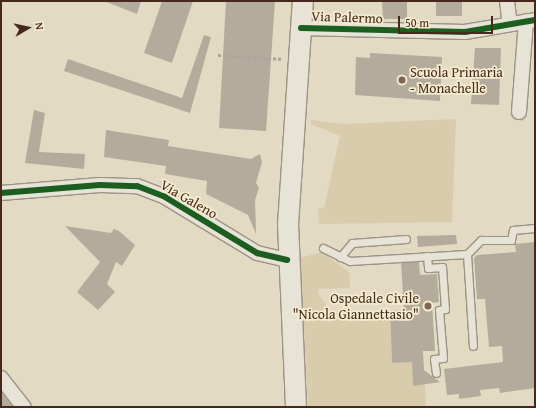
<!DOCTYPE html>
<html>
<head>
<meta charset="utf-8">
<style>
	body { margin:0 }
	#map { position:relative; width:536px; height:408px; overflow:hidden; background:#e2dac2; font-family:"Gentium Book Plus",serif }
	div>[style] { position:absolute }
	.green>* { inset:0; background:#d9ccad }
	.building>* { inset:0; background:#b3ac9c }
	.path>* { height:2.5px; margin-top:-1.25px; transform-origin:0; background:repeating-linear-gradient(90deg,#aca59c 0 3px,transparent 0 5px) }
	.roads { filter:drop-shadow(1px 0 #9b9384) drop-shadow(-1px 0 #9b9384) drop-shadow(0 1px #9b9384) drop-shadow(0 -1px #9b9384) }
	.service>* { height:7px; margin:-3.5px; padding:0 3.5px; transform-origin:3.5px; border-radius:3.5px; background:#e8e3d7 }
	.minor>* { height:14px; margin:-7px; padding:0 7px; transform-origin:7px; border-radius:7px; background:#e8e3d7 }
	.secondary>* { height:20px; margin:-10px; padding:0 10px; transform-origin:10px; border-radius:10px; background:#e8e3d7 }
	.cycleway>* { height:6px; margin:-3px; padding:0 3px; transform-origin:3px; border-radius:3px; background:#1b5e20 }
	.dots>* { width:11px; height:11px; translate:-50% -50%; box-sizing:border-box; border:2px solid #f5ebcf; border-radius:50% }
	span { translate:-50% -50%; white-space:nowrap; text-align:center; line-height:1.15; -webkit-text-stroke:3.5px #f5ebcf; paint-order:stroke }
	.street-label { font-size:14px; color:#45291d }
	.poi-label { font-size:14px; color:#45291d }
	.left { translate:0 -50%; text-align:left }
	.right { translate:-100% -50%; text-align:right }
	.frame { position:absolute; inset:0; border:2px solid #45291d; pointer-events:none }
	.north { position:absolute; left:8px; top:8px; width:40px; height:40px; -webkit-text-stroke:3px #f5ebcf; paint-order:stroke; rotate:81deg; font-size:11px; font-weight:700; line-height:16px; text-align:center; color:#45291d }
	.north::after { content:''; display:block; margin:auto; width:14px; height:18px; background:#45291d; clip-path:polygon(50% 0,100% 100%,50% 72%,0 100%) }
	.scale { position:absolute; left:398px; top:16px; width:95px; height:18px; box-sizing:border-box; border:2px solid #45291d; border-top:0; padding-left:5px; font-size:12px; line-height:14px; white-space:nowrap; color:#45291d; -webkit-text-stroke:3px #f5ebcf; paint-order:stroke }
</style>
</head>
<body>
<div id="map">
	<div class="green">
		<i style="clip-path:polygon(456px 119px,452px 222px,319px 224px,318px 209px,324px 208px,340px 136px,311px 124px,311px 120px,343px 124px)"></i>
		<i style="clip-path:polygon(322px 252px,349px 272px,350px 288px,319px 289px,318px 294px,334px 315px,390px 311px,392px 363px,412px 362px,413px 386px,425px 384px,426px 407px,308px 407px,300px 258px)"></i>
	</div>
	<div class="building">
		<i style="clip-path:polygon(104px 1px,141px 1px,137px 14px)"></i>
		<i style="clip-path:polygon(162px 1px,193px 1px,172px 63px,144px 53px)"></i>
		<i style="clip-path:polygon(226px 1px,275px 1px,266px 131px,219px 128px)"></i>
		<i style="clip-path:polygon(382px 1px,407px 1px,407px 19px,383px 19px)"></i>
		<i style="clip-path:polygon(436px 1px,462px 1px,462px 16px,436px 16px)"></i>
		<i style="clip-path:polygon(204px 35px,211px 37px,190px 113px,64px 71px,68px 59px,182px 98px)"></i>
		<i style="clip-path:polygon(475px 48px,501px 48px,499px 105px,471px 104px)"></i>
		<i style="clip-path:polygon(370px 53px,442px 57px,440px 101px,355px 95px,356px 57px,370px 58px)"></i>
		<i style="clip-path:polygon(34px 110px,45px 113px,39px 152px,85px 154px,84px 169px,25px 163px)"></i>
		<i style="clip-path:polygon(106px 130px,169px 140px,168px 146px,251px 159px,260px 154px,262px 162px,256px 183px,259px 188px,255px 200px,256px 234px,248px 215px,206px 194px,207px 181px,165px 174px,166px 166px,104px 157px)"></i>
		<i style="clip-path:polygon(65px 226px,111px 233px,114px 229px,119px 231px,135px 245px,122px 266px,116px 262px,107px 284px,115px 292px,98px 310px,77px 292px,100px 262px)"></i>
		<i style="clip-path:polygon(456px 235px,457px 244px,418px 247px,417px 236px)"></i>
		<i style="clip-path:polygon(535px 242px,535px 388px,500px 393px,499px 388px,480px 390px,481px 396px,459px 399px,459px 394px,447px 395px,444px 369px,503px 362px,502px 346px,489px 347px,485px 299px,477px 299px,474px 258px,477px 255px,516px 252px,515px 244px)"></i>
		<i style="clip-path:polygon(419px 262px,420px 275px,437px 274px,439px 302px,432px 303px,435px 351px,423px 351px,424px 370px,440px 382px,413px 386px,412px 362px,392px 363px,390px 311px,404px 310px,401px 263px)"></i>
		<i style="clip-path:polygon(1px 392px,13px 407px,1px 407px)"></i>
	</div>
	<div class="path">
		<i style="left:218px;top:55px;width:65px;rotate:3.5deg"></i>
	</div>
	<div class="roads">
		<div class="service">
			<i style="left:323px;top:248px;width:30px;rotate:26deg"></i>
			<i style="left:350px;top:261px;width:117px;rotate:-3.4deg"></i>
			<i style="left:467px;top:254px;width:20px;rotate:-45deg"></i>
			<i style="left:481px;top:240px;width:30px"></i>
			<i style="left:511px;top:240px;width:10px;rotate:-79deg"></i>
			<i style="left:513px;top:230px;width:22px;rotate:-5deg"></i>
			<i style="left:467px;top:254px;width:92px;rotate:86.3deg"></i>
			<i style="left:427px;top:256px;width:12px;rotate:85deg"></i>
			<i style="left:428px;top:268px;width:14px;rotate:-4deg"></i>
			<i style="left:442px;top:267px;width:42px;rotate:85.9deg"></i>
			<i style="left:445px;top:309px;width:6px;rotate:171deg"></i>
			<i style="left:439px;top:310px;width:48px;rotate:85.2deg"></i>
			<i style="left:443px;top:358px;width:9px;rotate:174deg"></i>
			<i style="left:434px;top:359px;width:14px;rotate:82deg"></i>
			<i style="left:340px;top:257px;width:18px;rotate:-49deg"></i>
			<i style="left:352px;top:243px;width:54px;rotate:-4.2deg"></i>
		</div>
		<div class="minor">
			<i style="left:507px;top:1px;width:23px;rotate:83deg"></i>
			<i style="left:301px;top:28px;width:164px;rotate:1.4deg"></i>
			<i style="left:465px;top:32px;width:71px;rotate:-9.7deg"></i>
			<i style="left:519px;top:112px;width:91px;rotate:-85.6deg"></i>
			<i style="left:1px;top:193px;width:99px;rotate:-4.6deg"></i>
			<i style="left:100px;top:185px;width:37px;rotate:2deg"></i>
			<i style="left:137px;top:186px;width:30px;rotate:21deg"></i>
			<i style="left:165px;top:197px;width:108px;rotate:31.3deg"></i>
			<i style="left:257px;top:253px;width:31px;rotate:13deg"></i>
			<i style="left:1px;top:378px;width:37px;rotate:52deg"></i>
		</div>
		<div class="secondary">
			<i style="left:296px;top:407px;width:182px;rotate:-92.5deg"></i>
			<i style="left:288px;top:225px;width:225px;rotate:-86.2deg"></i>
		</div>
	</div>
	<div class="cycleway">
		<i style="left:301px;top:28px;width:164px;rotate:1.4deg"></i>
		<i style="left:465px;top:32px;width:71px;rotate:-9.7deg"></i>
		<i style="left:1px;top:193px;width:99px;rotate:-4.6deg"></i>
		<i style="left:100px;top:185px;width:37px;rotate:2deg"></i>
		<i style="left:137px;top:186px;width:30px;rotate:21deg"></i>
		<i style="left:165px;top:197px;width:108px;rotate:31.3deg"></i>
		<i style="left:257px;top:253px;width:31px;rotate:13deg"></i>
	</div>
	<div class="dots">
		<i style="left:402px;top:80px;background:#7c6757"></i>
		<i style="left:428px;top:306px;background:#7c6757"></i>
	</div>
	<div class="street-label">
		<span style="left:347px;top:17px;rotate:2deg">Via Palermo</span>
		<span style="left:189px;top:199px;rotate:30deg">Via Galeno</span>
	</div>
	<div class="poi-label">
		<span class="left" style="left:410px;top:80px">Scuola Primaria<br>- Monachelle</span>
		<span class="right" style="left:419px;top:306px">Ospedale Civile<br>"Nicola Giannettasio"</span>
	</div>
	<div class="frame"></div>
	<div class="north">N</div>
	<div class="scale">50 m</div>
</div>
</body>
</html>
